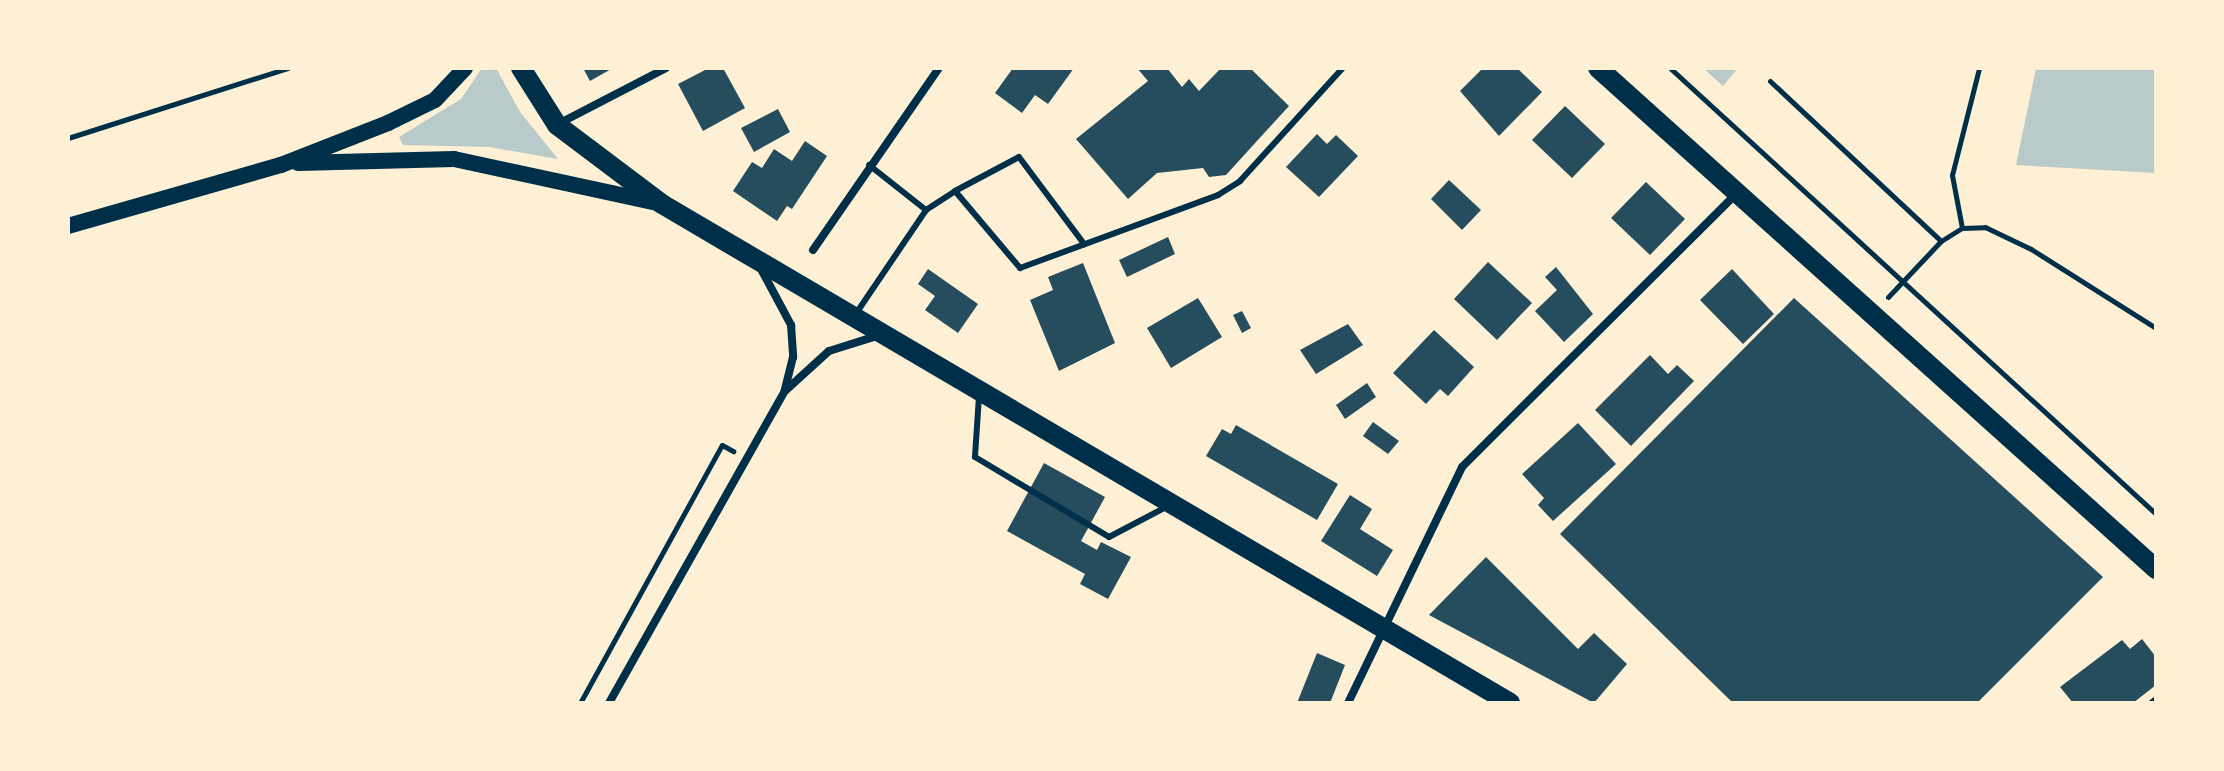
<!DOCTYPE html>
<html>
<head>
<meta charset="utf-8">
<style>
	body { margin:0 }
	#map { position:relative; width:2224px; height:771px; overflow:hidden; background:#fdf0d5; font-family:"Roboto Condensed",sans-serif }
	div>[style] { position:absolute }
	.green>* { inset:0; background:#b9caca }
	.building>* { inset:0; background:#264d5e }
	.path>* { height:5px; margin:-2.5px; padding:0 2.5px; transform-origin:2.5px; border-radius:2.5px; background:#003049 }
	.service>* { height:6px; margin:-3px; padding:0 3px; transform-origin:3px; border-radius:3px; background:#003049 }
	.minor>* { height:8px; margin:-4px; padding:0 4px; transform-origin:4px; border-radius:4px; background:#003049 }
	.secondary>* { height:16px; margin:-8px; padding:0 8px; transform-origin:8px; border-radius:8px; background:#003049 }
	.primary>* { height:20px; margin:-10px; padding:0 10px; transform-origin:10px; border-radius:10px; background:#003049 }
	span { translate:-50% -50%; white-space:nowrap; text-align:center; line-height:1.15; -webkit-text-stroke:6px #fdf0d5; paint-order:stroke }
	.frame { position:absolute; inset:0; border:70px solid #fdf0d5; pointer-events:none }
</style>
</head>
<body>
<div id="map">
	<div class="green">
		<i style="clip-path:polygon(482px 68px,496px 68px,520px 112px,558px 159px,489px 147px,403px 145px,399px 137px,461px 99px)"></i>
		<i style="clip-path:polygon(1703px 68px,1738px 68px,1723px 86px)"></i>
		<i style="clip-path:polygon(2036px 68px,2156px 68px,2156px 173px,2016px 165px)"></i>
	</div>
	<div class="building">
		<i style="clip-path:polygon(583px 68px,613px 68px,590px 81px)"></i>
		<i style="clip-path:polygon(709px 68px,723px 68px,745px 108px,703px 131px,678px 84px)"></i>
		<i style="clip-path:polygon(1013px 68px,1074px 68px,1048px 104px,1035px 95px,1022px 113px,995px 93px)"></i>
		<i style="clip-path:polygon(1137px 68px,1167px 68px,1182px 87px,1189px 79px,1199px 91px,1221px 68px,1250px 68px,1289px 106px,1226px 175px,1209px 177px,1203px 168px,1157px 173px,1128px 199px,1076px 139px,1148px 81px)"></i>
		<i style="clip-path:polygon(1483px 68px,1517px 68px,1542px 92px,1499px 136px,1460px 91px)"></i>
		<i style="clip-path:polygon(1565px 106px,1605px 144px,1572px 178px,1532px 140px)"></i>
		<i style="clip-path:polygon(778px 109px,790px 132px,754px 152px,741px 128px)"></i>
		<i style="clip-path:polygon(1317px 134px,1327px 144px,1336px 135px,1358px 156px,1319px 197px,1286px 167px)"></i>
		<i style="clip-path:polygon(805px 141px,827px 156px,792px 209px,787px 206px,777px 221px,733px 191px,752px 162px,762px 168px,774px 149px,792px 161px)"></i>
		<i style="clip-path:polygon(1449px 180px,1481px 210px,1462px 230px,1431px 199px)"></i>
		<i style="clip-path:polygon(1646px 182px,1685px 219px,1650px 255px,1611px 218px)"></i>
		<i style="clip-path:polygon(1168px 237px,1175px 254px,1127px 277px,1119px 260px)"></i>
		<i style="clip-path:polygon(1488px 262px,1532px 303px,1497px 340px,1454px 299px)"></i>
		<i style="clip-path:polygon(1083px 263px,1115px 343px,1059px 371px,1030px 300px,1053px 290px,1048px 277px)"></i>
		<i style="clip-path:polygon(1556px 267px,1593px 314px,1564px 342px,1535px 311px,1557px 290px,1545px 277px)"></i>
		<i style="clip-path:polygon(928px 269px,978px 304px,958px 333px,925px 310px,935px 296px,918px 284px)"></i>
		<i style="clip-path:polygon(1732px 269px,1774px 314px,1743px 344px,1700px 300px)"></i>
		<i style="clip-path:polygon(1198px 298px,1222px 337px,1171px 368px,1147px 328px)"></i>
		<i style="clip-path:polygon(1794px 298px,2103px 577px,1977px 703px,1733px 703px,1560px 534px)"></i>
		<i style="clip-path:polygon(1242px 311px,1251px 328px,1242px 333px,1233px 315px)"></i>
		<i style="clip-path:polygon(1348px 324px,1363px 345px,1316px 374px,1300px 350px)"></i>
		<i style="clip-path:polygon(1434px 330px,1474px 367px,1448px 396px,1440px 389px,1426px 404px,1393px 373px)"></i>
		<i style="clip-path:polygon(1650px 355px,1668px 374px,1677px 365px,1694px 381px,1631px 446px,1595px 410px)"></i>
		<i style="clip-path:polygon(1367px 383px,1376px 397px,1345px 419px,1336px 405px)"></i>
		<i style="clip-path:polygon(1373px 422px,1399px 441px,1388px 454px,1363px 436px)"></i>
		<i style="clip-path:polygon(1578px 423px,1616px 464px,1553px 521px,1538px 505px,1544px 498px,1522px 474px)"></i>
		<i style="clip-path:polygon(1236px 425px,1338px 484px,1317px 520px,1206px 456px,1222px 429px,1231px 434px)"></i>
		<i style="clip-path:polygon(1044px 463px,1105px 497px,1081px 541px,1097px 550px,1101px 542px,1131px 557px,1108px 599px,1080px 584px,1085px 574px,1007px 531px)"></i>
		<i style="clip-path:polygon(1350px 495px,1372px 509px,1360px 529px,1393px 550px,1377px 576px,1321px 541px)"></i>
		<i style="clip-path:polygon(1486px 557px,1578px 649px,1594px 633px,1627px 664px,1594px 703px,1429px 615px)"></i>
		<i style="clip-path:polygon(2142px 639px,2156px 657px,2156px 685px,2133px 703px,2073px 703px,2060px 687px,2122px 640px,2130px 649px)"></i>
		<i style="clip-path:polygon(1317px 653px,1345px 665px,1330px 703px,1297px 703px)"></i>
	</div>
	<div class="path">
		<i style="left:1670px;top:68px;width:660px;rotate:42.54deg"></i>
		<i style="left:1770px;top:81px;width:234px;rotate:43.1deg"></i>
		<i style="left:68px;top:138px;width:231px;rotate:-17.7deg"></i>
		<i style="left:1962px;top:228px;width:54px;rotate:-100.7deg"></i>
		<i style="left:1952px;top:175px;width:110px;rotate:-75.8deg"></i>
		<i style="left:1888px;top:297px;width:77px;rotate:-46.6deg"></i>
		<i style="left:1941px;top:241px;width:25px;rotate:-32deg"></i>
		<i style="left:1962px;top:228px;width:23px;rotate:-2deg"></i>
		<i style="left:1985px;top:227px;width:51px;rotate:25.6deg"></i>
		<i style="left:2031px;top:249px;width:148px;rotate:32.3deg"></i>
		<i style="left:580px;top:703px;width:294px;rotate:-61.2deg"></i>
		<i style="left:722px;top:445px;width:13px;rotate:29deg"></i>
	</div>
	<div class="service">
		<i style="left:869px;top:165px;width:73px;rotate:38.3deg"></i>
		<i style="left:955px;top:191px;width:72px;rotate:-28deg"></i>
		<i style="left:1019px;top:157px;width:109px;rotate:53.2deg"></i>
		<i style="left:855px;top:315px;width:127px;rotate:-55.9deg"></i>
		<i style="left:926px;top:210px;width:35px;rotate:-33deg"></i>
		<i style="left:955px;top:191px;width:101px;rotate:49.8deg"></i>
		<i style="left:1020px;top:268px;width:211px;rotate:-20.2deg"></i>
		<i style="left:1218px;top:195px;width:26px;rotate:-32deg"></i>
		<i style="left:1240px;top:181px;width:153px;rotate:-47.7deg"></i>
		<i style="left:979px;top:396px;width:61px;rotate:93.8deg"></i>
		<i style="left:975px;top:457px;width:156px;rotate:30.8deg"></i>
		<i style="left:1109px;top:537px;width:67px;rotate:-27.7deg"></i>
		<i style="left:2151px;top:703px;width:6px;rotate:-39deg"></i>
	</div>
	<div class="minor">
		<i style="left:560px;top:123px;width:119px;rotate:-27.4deg"></i>
		<i style="left:813px;top:250px;width:221px;rotate:-55.3deg"></i>
		<i style="left:761px;top:269px;width:64px;rotate:61.8deg"></i>
		<i style="left:791px;top:325px;width:32px;rotate:86deg"></i>
		<i style="left:793px;top:357px;width:34px;rotate:104deg"></i>
		<i style="left:609px;top:703px;width:358px;rotate:-60.6deg"></i>
		<i style="left:785px;top:391px;width:59px;rotate:-42.3deg"></i>
		<i style="left:829px;top:351px;width:53px;rotate:-17.4deg"></i>
		<i style="left:1348px;top:703px;width:262px;rotate:-64.2deg"></i>
		<i style="left:1462px;top:467px;width:387px;rotate:-44.9deg"></i>
	</div>
	<div class="secondary">
		<i style="left:298px;top:163px;width:156px;rotate:-1.5deg"></i>
		<i style="left:454px;top:159px;width:209px;rotate:12.2deg"></i>
		<i style="left:68px;top:226px;width:222px;rotate:-16deg"></i>
		<i style="left:281px;top:165px;width:115px;rotate:-21.4deg"></i>
		<i style="left:388px;top:123px;width:52px;rotate:-26.1deg"></i>
		<i style="left:435px;top:100px;width:44px;rotate:-46.8deg"></i>
	</div>
	<div class="primary">
		<i style="left:521px;top:68px;width:67px;rotate:57.7deg"></i>
		<i style="left:557px;top:125px;width:131px;rotate:37deg"></i>
		<i style="left:662px;top:204px;width:984px;rotate:30.47deg"></i>
		<i style="left:1598px;top:68px;width:750px;rotate:41.92deg"></i>
	</div>
	<div class="frame"></div>
</div>
</body>
</html>
